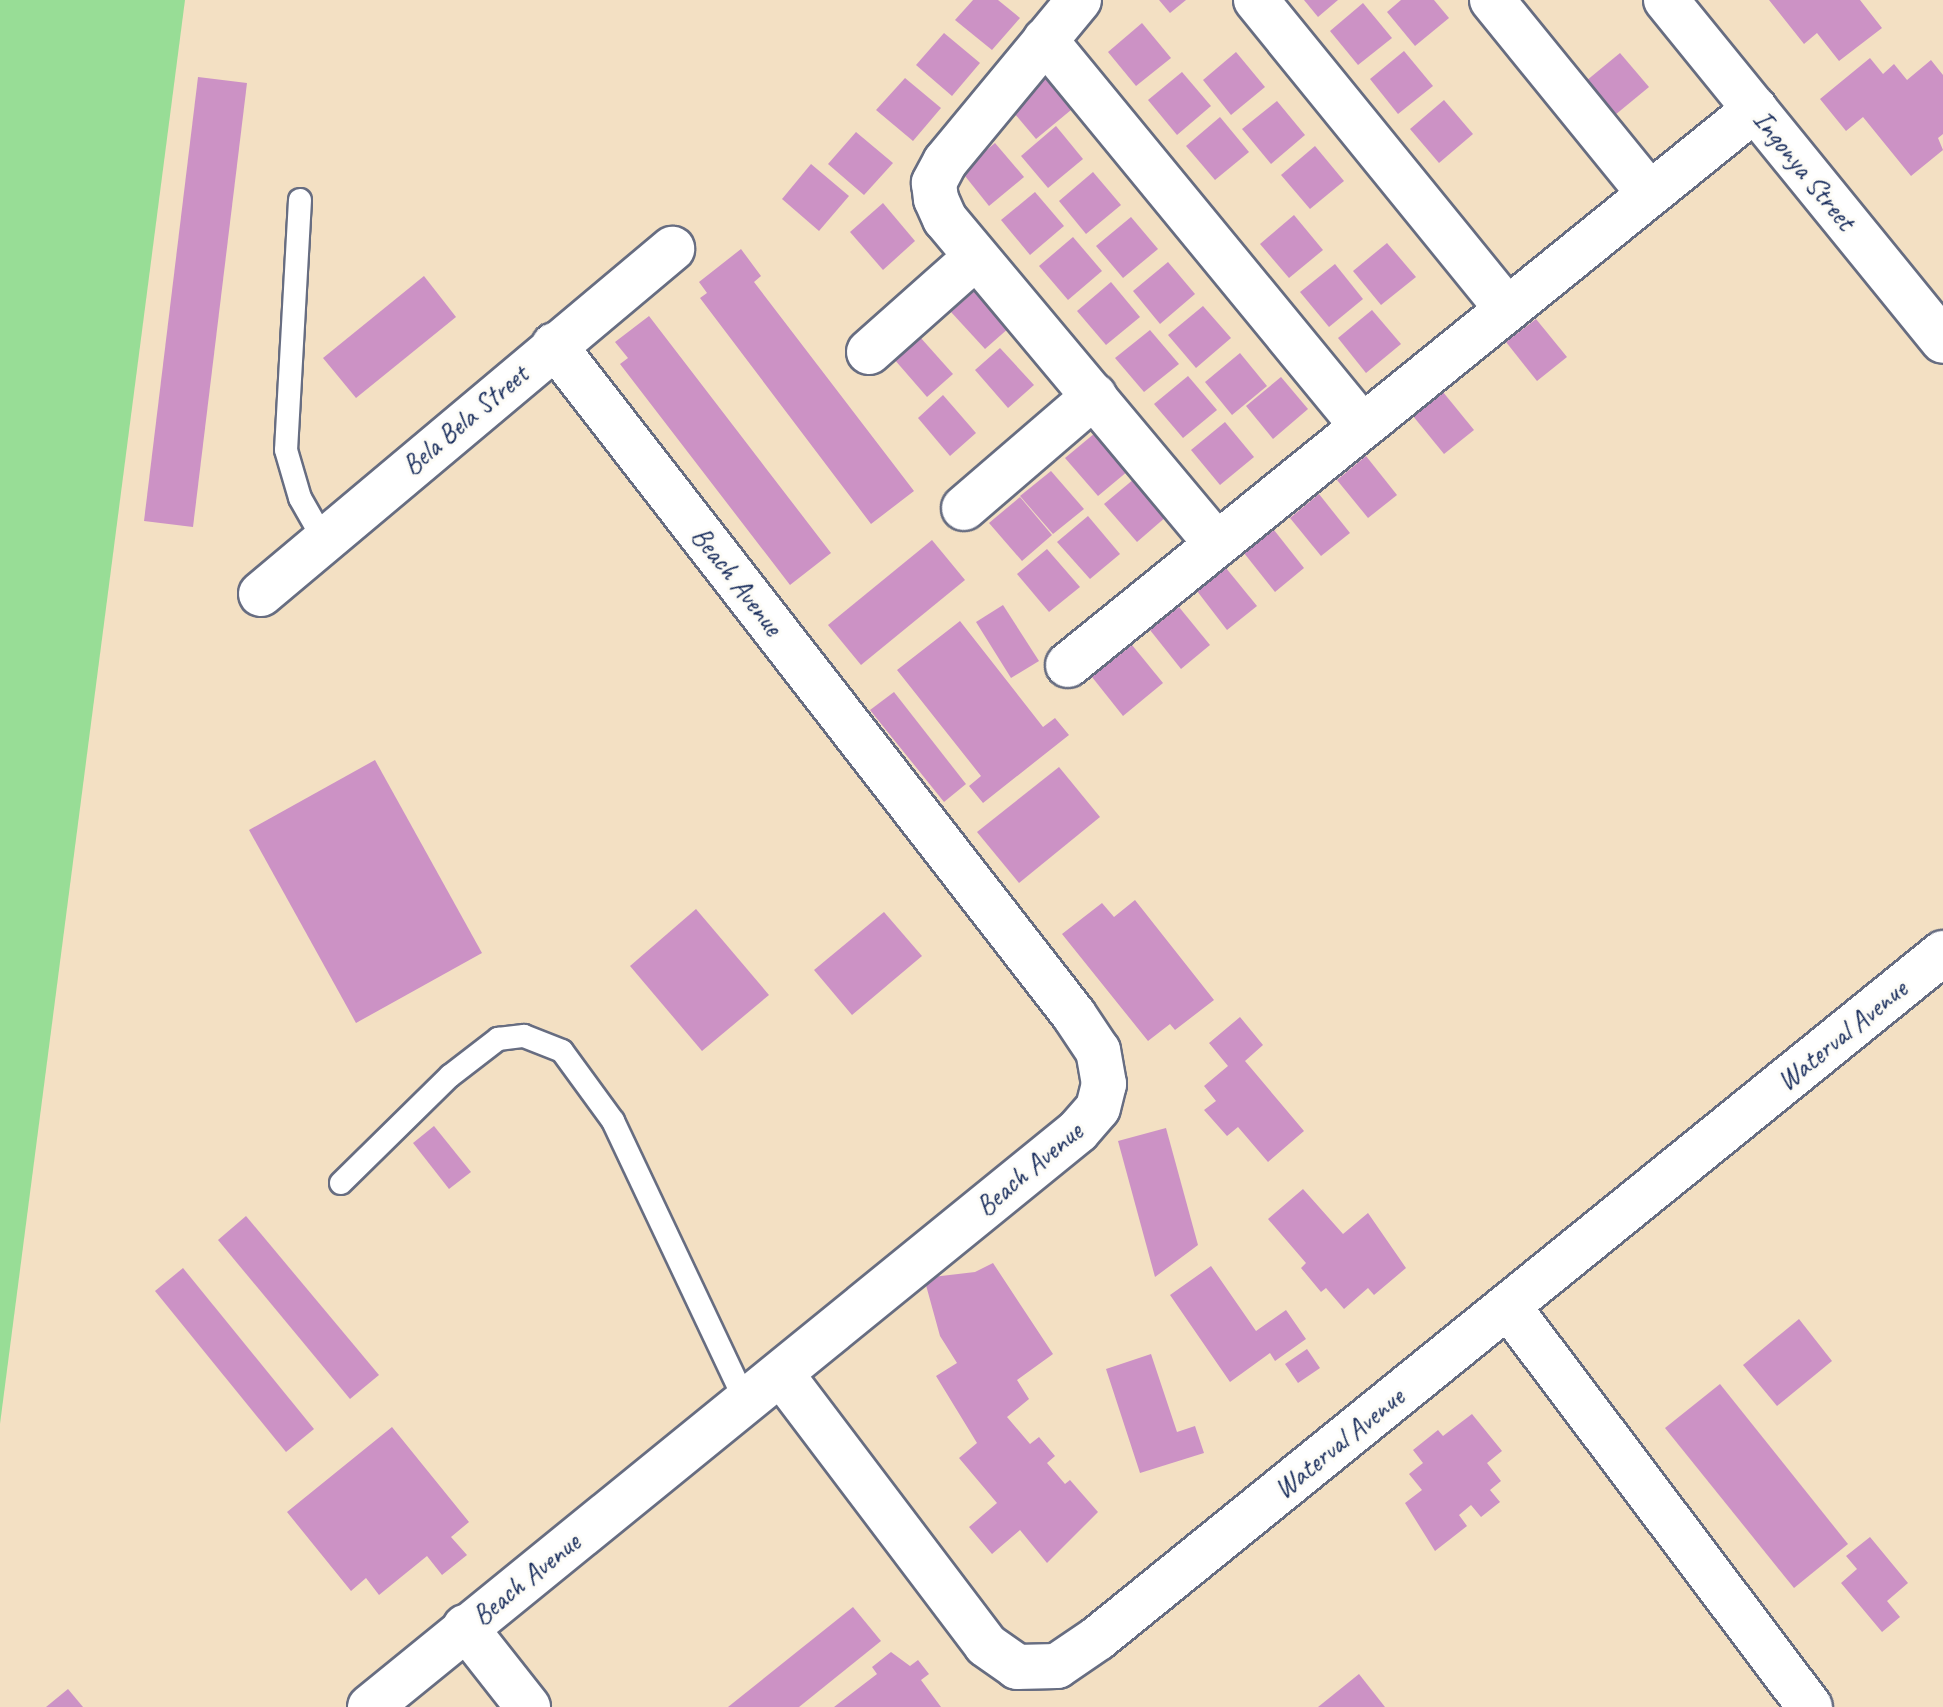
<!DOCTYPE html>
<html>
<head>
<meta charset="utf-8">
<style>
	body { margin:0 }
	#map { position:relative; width:1943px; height:1707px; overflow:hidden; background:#f3e0c3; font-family:Caveat,sans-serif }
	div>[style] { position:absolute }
	.green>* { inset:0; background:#98dd96 }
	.building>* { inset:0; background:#cc92c5 }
	.roads { filter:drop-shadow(2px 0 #676d81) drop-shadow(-2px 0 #676d81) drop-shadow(0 2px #676d81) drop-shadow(0 -2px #676d81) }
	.lane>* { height:22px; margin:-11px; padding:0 11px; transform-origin:11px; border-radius:11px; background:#fff }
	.street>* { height:44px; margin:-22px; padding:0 22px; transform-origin:22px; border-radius:22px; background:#fff }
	span { translate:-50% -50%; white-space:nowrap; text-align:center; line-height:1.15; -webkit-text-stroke:6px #fdfcf7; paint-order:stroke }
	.street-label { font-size:28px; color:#1b2f5e }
</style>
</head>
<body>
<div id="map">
	<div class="green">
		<i style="clip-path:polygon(0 0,185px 0,0 1424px)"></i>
	</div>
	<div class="building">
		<i style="clip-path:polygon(973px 0,998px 0,1020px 18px,992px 50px,955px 20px)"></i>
		<i style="clip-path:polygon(1159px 0,1186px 0,1170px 13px)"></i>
		<i style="clip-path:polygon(1304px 0,1338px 0,1318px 17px)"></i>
		<i style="clip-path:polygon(1401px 0,1434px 0,1449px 18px,1415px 46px,1387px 12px)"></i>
		<i style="clip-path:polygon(1769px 0,1860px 0,1882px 28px,1839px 61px,1817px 33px,1804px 44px)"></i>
		<i style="clip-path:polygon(1363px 3px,1392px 38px,1358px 65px,1330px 31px)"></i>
		<i style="clip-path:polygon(1142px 23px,1171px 58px,1136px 86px,1108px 52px)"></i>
		<i style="clip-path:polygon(944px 33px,980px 63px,952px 96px,916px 65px)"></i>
		<i style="clip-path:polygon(1404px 51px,1433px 86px,1398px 114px,1370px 79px)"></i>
		<i style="clip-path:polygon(1236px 52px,1265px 87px,1231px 115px,1203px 80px)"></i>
		<i style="clip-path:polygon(1620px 53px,1649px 87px,1615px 115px,1586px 81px)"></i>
		<i style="clip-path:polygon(1870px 58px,1883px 74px,1894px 64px,1907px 80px,1931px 60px,1943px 75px,1943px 134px,1938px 138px,1943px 150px,1911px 176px,1863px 117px,1846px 131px,1820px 99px)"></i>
		<i style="clip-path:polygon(1182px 72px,1211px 106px,1177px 135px,1148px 100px)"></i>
		<i style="clip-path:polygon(198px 77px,247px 83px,193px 527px,144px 521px)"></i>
		<i style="clip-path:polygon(1044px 77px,1071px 110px,1036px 139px,1009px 107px)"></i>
		<i style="clip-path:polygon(905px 78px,941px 108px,913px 141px,876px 110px)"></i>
		<i style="clip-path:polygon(1444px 100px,1473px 134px,1439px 163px,1410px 129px)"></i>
		<i style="clip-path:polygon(1277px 101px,1305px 135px,1271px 164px,1242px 129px)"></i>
		<i style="clip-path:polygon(1220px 117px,1249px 152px,1215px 180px,1186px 146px)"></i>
		<i style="clip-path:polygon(1056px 126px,1083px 159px,1048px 188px,1021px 156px)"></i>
		<i style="clip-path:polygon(856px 132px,893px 163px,864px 195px,828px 164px)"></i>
		<i style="clip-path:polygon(995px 143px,1024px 177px,989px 206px,961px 171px)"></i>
		<i style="clip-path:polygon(1315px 146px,1344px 181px,1310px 209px,1281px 175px)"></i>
		<i style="clip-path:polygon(811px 164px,849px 196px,819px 231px,782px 199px)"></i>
		<i style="clip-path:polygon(1093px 172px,1121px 205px,1086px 234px,1059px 201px)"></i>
		<i style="clip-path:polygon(1035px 192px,1064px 226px,1030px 255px,1001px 220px)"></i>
		<i style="clip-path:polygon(883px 203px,915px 241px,883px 270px,850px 232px)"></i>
		<i style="clip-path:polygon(1294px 215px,1323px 250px,1289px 278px,1260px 244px)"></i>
		<i style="clip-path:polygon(1131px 217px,1158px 249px,1123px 278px,1096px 246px)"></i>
		<i style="clip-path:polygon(1073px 237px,1102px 271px,1068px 300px,1039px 266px)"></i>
		<i style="clip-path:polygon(1387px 243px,1416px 277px,1381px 305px,1353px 271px)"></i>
		<i style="clip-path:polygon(741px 249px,761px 276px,754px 282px,914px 491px,871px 524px,700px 298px,707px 293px,699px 282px)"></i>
		<i style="clip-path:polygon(1168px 262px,1195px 294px,1160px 324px,1133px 291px)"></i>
		<i style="clip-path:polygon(1335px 264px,1363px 299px,1329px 327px,1300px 292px)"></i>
		<i style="clip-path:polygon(424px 276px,456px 317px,356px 398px,323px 358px)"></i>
		<i style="clip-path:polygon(1111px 282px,1140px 317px,1106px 345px,1077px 311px)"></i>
		<i style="clip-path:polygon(977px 289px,1010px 327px,985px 349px,951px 312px)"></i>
		<i style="clip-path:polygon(1203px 306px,1231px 338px,1196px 368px,1168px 335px)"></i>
		<i style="clip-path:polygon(1372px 310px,1401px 344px,1366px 373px,1338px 338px)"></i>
		<i style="clip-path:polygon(649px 316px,831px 553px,790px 585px,620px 364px,628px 358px,615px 342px)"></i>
		<i style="clip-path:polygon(1536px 319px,1567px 357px,1537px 381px,1506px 342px)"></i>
		<i style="clip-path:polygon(1150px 330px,1179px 364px,1144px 392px,1115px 358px)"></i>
		<i style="clip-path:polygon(920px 337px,953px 374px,927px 397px,894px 359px)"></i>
		<i style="clip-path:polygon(1000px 348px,1034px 385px,1008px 408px,975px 370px)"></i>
		<i style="clip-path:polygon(1240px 353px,1267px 386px,1232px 415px,1205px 382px)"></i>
		<i style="clip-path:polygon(1188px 376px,1217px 410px,1183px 438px,1154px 404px)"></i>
		<i style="clip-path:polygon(1281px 377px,1308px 409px,1273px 439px,1246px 406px)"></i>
		<i style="clip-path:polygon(1443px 392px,1474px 430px,1444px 454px,1413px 416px)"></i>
		<i style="clip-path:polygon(943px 395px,976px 433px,950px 456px,918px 418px)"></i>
		<i style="clip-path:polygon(1225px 422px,1254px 457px,1220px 485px,1191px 450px)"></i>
		<i style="clip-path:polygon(1095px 433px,1128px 471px,1098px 496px,1065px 458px)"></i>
		<i style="clip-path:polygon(1366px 456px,1397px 495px,1368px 518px,1337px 480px)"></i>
		<i style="clip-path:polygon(1051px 471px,1084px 509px,1053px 534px,1020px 496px)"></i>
		<i style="clip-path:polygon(1134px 479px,1167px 516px,1137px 542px,1104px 504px)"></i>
		<i style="clip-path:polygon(1319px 494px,1350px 533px,1321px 556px,1290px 518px)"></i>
		<i style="clip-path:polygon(1020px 497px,1052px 535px,1022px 561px,989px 523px)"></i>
		<i style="clip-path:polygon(1088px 516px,1120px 554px,1090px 579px,1057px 542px)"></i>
		<i style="clip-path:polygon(1274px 530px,1304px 568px,1275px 592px,1244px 553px)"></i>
		<i style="clip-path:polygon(932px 540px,965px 580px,861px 665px,828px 625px)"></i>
		<i style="clip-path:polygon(1047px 549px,1080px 587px,1049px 612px,1017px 574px)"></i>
		<i style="clip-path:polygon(1226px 568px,1257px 606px,1227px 630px,1197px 591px)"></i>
		<i style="clip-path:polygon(1003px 605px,1039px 661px,1011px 678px,976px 622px)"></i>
		<i style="clip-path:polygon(1179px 607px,1210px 645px,1181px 669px,1150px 630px)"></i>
		<i style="clip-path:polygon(960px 621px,1043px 727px,1055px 718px,1069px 735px,983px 803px,969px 786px,981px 776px,897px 670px)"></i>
		<i style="clip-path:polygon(1132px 645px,1163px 683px,1123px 716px,1092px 677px)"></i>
		<i style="clip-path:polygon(894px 692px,966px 784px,944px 802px,870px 710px)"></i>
		<i style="clip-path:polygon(375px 760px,482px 953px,356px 1023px,249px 830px)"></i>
		<i style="clip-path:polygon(1059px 767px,1100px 817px,1019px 883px,977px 832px)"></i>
		<i style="clip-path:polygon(1135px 900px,1214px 1000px,1175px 1030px,1170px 1024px,1148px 1041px,1062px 934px,1102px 903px,1114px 917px)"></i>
		<i style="clip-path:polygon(696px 909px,769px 995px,702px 1051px,630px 966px)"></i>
		<i style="clip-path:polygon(884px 912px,922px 956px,852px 1015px,814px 970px)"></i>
		<i style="clip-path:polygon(1240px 1017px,1263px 1045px,1245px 1061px,1304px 1131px,1268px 1162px,1238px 1127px,1227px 1136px,1204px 1110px,1216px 1101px,1204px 1086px,1228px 1066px,1209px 1043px)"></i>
		<i style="clip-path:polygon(434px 1126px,471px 1172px,449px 1189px,413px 1143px)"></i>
		<i style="clip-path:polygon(1166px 1128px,1198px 1245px,1155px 1277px,1118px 1141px)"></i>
		<i style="clip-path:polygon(1303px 1189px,1343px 1234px,1368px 1213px,1406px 1268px,1374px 1295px,1368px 1288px,1344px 1309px,1326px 1288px,1321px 1292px,1301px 1268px,1306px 1263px,1268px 1219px)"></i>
		<i style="clip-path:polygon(246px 1216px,379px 1375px,350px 1399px,218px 1240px)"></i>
		<i style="clip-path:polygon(993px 1263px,1053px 1354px,1017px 1380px,1029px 1399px,1007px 1417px,1030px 1444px,1039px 1437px,1055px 1456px,1047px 1463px,1065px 1484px,1070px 1480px,1098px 1512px,1047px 1563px,1020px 1530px,992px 1554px,969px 1527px,997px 1503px,959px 1458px,977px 1443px,936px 1376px,957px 1363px,940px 1336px,924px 1278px,975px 1272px)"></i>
		<i style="clip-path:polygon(1211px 1266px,1256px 1331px,1286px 1310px,1306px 1339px,1275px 1361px,1270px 1353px,1230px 1382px,1170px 1295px)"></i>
		<i style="clip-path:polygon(183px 1268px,314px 1429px,286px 1452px,155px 1291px)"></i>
		<i style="clip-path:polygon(1799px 1319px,1832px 1361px,1777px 1406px,1743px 1365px)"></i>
		<i style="clip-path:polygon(1307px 1349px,1320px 1368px,1298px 1383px,1285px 1364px)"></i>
		<i style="clip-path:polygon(1151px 1354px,1177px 1432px,1195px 1426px,1204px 1453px,1140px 1473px,1106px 1369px)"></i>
		<i style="clip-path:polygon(1720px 1384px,1848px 1544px,1794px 1588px,1665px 1428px)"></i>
		<i style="clip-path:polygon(1472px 1414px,1502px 1451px,1487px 1463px,1501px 1481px,1490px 1490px,1500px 1502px,1481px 1517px,1471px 1505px,1459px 1515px,1467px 1526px,1435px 1551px,1405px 1503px,1422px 1490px,1409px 1474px,1423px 1463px,1413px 1450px,1438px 1430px,1443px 1436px)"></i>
		<i style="clip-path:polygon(392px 1427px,469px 1522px,451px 1537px,467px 1555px,442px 1575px,427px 1556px,379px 1595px,366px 1578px,351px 1591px,287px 1512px)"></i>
		<i style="clip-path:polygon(1870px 1537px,1908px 1583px,1887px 1601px,1900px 1617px,1882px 1632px,1841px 1583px,1857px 1569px,1846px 1556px)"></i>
		<i style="clip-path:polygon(853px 1607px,881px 1641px,799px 1707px,728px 1707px)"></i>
		<i style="clip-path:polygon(891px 1652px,910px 1666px,918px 1660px,929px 1674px,921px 1680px,941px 1707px,834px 1707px,877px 1674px,872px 1667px)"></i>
		<i style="clip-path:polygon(1359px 1674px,1385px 1707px,1318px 1707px)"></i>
		<i style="clip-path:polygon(68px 1689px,83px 1707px,46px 1707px)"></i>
	</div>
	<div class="roads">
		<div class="lane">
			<i style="left:300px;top:200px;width:250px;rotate:93.2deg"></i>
			<i style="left:286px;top:450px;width:50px;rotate:73.7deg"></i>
			<i style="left:300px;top:498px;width:48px;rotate:60.3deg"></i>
			<i style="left:341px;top:1183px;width:153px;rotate:-44.5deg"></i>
			<i style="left:450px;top:1076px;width:61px;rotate:-37.6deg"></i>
			<i style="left:498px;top:1039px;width:26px;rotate:-7deg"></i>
			<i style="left:524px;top:1036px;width:41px;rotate:21.5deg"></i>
			<i style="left:562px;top:1051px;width:87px;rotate:53.9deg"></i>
			<i style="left:613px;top:1121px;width:312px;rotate:64.7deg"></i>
		</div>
		<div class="street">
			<i style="left:1079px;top:0;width:210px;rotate:129.6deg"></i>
			<i style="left:945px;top:162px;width:24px;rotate:118deg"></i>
			<i style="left:934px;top:183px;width:16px;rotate:83deg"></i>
			<i style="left:936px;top:199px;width:22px;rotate:66deg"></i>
			<i style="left:945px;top:219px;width:424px;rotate:50.1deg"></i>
			<i style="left:1256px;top:0;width:398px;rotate:50.9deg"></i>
			<i style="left:1492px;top:0;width:249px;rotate:50.9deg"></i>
			<i style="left:1666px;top:0;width:439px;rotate:50.9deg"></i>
			<i style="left:1045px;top:40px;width:499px;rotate:50.6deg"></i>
			<i style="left:869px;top:352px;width:143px;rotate:-41.6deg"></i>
			<i style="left:964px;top:508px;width:172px;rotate:-40.7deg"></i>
			<i style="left:261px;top:594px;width:537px;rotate:-40.01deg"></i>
			<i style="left:1068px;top:665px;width:884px;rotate:-38.98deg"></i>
			<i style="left:1508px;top:1306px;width:502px;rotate:53.02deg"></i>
			<i style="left:782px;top:1375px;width:338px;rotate:52.9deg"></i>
			<i style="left:986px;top:1645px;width:38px;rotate:35deg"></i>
			<i style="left:1017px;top:1667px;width:40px;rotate:-1.4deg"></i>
			<i style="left:1057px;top:1666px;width:50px;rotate:-34.3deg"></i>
			<i style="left:1098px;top:1638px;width:1088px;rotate:-39.03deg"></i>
			<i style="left:465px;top:1627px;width:102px;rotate:51.8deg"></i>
			<i style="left:370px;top:1707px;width:913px;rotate:-39.13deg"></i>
			<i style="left:1078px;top:1131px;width:30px;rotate:-49deg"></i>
			<i style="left:1098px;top:1108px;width:25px;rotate:-76deg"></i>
			<i style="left:1104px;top:1084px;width:34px;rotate:-100deg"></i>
			<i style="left:1098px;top:1051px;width:43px;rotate:-123.7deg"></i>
			<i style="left:1074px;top:1015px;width:848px;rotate:-127.82deg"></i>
		</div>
	</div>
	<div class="street-label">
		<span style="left:1804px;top:170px;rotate:51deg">Ingonya Street</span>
		<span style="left:465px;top:420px;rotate:-40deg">Bela Bela Street</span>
		<span style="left:737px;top:581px;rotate:52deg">Beach Avenue</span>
		<span style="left:1842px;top:1035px;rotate:-39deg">Waterval Avenue</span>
		<span style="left:1029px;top:1169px;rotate:-40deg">Beach Avenue</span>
		<span style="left:1339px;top:1443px;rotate:-39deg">Waterval Avenue</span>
		<span style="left:526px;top:1579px;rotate:-39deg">Beach Avenue</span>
	</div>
</div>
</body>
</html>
